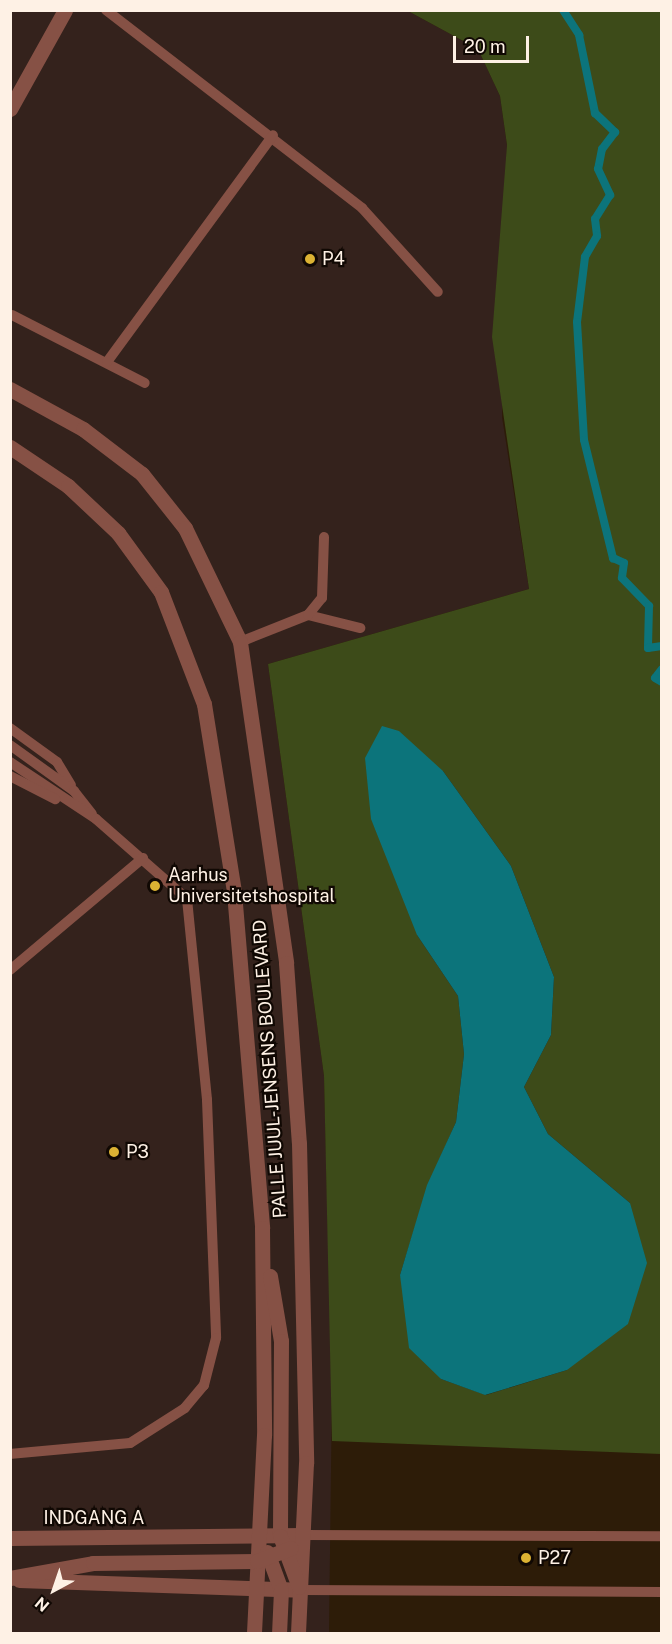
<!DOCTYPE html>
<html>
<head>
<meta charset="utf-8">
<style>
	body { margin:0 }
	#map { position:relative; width:672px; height:1644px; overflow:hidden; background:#2d1c08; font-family:"Public Sans",sans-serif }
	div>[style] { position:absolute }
	.medical>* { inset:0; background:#34221c }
	.green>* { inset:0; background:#3d4b19 }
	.water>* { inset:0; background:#0c747b }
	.stream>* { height:8px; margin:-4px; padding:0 4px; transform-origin:4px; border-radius:4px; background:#0c747b }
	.service>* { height:10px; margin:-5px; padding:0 5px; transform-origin:5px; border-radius:5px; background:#865145 }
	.minor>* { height:15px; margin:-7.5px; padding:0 7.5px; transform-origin:7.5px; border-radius:7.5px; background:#865145 }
	.tertiary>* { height:15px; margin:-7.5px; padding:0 7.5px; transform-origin:7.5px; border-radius:7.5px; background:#865145 }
	.dots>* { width:16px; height:16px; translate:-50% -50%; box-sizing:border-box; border:3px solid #100803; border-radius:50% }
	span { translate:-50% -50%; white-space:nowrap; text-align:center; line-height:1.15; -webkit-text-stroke:4.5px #100803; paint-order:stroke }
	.poi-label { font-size:18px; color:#fef1e5 }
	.left { translate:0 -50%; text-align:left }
	.street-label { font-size:18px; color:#fef1e5 }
	.frame { position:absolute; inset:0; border:12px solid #fef1e5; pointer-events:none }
	.north { position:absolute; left:24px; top:1560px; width:60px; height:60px; -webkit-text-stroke:4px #100803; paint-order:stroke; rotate:220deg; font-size:16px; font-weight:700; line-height:24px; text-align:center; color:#fef1e5 }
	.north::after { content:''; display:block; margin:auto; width:21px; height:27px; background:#fef1e5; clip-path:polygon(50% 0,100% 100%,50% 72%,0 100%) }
	.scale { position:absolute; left:453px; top:36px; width:76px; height:27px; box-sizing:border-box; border:3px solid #fef1e5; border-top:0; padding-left:8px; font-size:18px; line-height:21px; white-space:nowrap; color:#fef1e5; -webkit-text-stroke:4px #100803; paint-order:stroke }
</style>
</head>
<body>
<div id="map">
	<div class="medical">
		<i style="clip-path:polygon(11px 11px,408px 11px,478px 49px,500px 96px,507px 145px,502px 417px,529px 589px,268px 664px,324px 1076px,332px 1391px,329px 1633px,11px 1634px)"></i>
	</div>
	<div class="green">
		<i style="clip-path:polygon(evenodd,408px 11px,661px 11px,661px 1454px,332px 1441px,324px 1076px,268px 664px,529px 589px,492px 337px,507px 145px,500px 96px,478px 49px,408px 11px,443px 771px,511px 866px,554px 977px,551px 1035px,524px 1087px,548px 1134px,630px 1203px,567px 1370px,486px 1395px,441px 1379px,400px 1275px,428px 1185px,456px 1122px,464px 1054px,458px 996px,417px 935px,443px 771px)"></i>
	</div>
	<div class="water">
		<i style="clip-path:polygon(382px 726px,399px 731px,443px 771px,511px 866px,554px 977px,551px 1035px,524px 1087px,548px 1134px,630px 1203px,647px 1263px,628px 1324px,567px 1370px,485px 1395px,441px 1379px,409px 1348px,400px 1275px,427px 1185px,456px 1122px,464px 1054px,458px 996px,417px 935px,371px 819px,365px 758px)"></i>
	</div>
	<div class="stream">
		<i style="left:563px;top:10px;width:30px;rotate:57deg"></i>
		<i style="left:579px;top:35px;width:80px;rotate:78.4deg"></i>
		<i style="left:595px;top:113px;width:28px;rotate:44deg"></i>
		<i style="left:615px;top:132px;width:21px;rotate:127deg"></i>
		<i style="left:602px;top:149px;width:20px;rotate:101deg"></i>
		<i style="left:598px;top:169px;width:29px;rotate:65deg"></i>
		<i style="left:610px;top:195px;width:28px;rotate:122deg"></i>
		<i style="left:595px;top:219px;width:17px;rotate:83deg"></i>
		<i style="left:597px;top:236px;width:24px;rotate:120deg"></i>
		<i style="left:585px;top:257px;width:65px;rotate:97deg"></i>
		<i style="left:577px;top:322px;width:118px;rotate:86.6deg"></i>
		<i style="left:584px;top:440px;width:122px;rotate:76.2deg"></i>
		<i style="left:613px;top:558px;width:12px;rotate:24deg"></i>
		<i style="left:624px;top:563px;width:15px;rotate:98deg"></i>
		<i style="left:622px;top:578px;width:39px;rotate:46deg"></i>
		<i style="left:649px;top:606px;width:42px;rotate:91.4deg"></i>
		<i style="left:648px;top:648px;width:14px;rotate:-8deg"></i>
		<i style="left:662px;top:669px;width:11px;rotate:128deg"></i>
		<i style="left:655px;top:678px;width:8px;rotate:30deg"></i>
	</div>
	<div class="service">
		<i style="left:106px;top:10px;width:324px;rotate:37.7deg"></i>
		<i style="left:362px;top:208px;width:113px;rotate:47.9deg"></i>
		<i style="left:12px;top:315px;width:149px;rotate:27.1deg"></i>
		<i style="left:107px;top:362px;width:281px;rotate:-53.8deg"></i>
		<i style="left:308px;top:615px;width:54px;rotate:14deg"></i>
		<i style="left:240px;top:642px;width:73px;rotate:-21.7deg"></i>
		<i style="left:308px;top:615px;width:22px;rotate:-51deg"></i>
		<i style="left:322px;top:598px;width:61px;rotate:-88.1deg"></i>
		<i style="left:10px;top:728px;width:58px;rotate:35.9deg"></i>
		<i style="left:57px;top:762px;width:27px;rotate:59deg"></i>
		<i style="left:10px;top:745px;width:79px;rotate:35.7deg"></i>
		<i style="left:74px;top:791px;width:29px;rotate:52deg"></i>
		<i style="left:10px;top:762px;width:103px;rotate:33.5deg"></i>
		<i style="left:96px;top:819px;width:121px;rotate:41.3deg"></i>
		<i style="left:187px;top:899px;width:202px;rotate:84.3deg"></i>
		<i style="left:207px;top:1100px;width:238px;rotate:87.8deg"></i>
		<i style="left:216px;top:1338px;width:49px;rotate:104.3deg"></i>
		<i style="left:204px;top:1385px;width:30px;rotate:130deg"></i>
		<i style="left:185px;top:1408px;width:65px;rotate:147.5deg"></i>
		<i style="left:130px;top:1443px;width:121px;rotate:174.8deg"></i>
		<i style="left:10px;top:776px;width:51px;rotate:27.1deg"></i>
		<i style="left:10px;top:970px;width:174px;rotate:-40.1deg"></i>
		<i style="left:303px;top:1535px;width:359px;rotate:0.2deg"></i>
		<i style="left:300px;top:1590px;width:362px;rotate:0.3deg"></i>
	</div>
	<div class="minor">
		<i style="left:10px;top:1538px;width:293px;rotate:-0.6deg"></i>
		<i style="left:19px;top:1580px;width:281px;rotate:2deg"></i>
	</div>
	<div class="tertiary">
		<i style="left:10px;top:109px;width:113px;rotate:-60.9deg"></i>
		<i style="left:10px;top:389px;width:83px;rotate:28.7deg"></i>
		<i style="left:83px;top:429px;width:74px;rotate:37.3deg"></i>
		<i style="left:142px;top:474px;width:69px;rotate:51.5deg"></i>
		<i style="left:185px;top:528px;width:127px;rotate:64.2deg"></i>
		<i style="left:240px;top:642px;width:324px;rotate:81.8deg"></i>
		<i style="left:286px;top:963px;width:180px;rotate:85.9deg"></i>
		<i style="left:299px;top:1143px;width:320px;rotate:88.7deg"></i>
		<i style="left:306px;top:1463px;width:171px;rotate:92.7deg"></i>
		<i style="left:10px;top:447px;width:70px;rotate:33.9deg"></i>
		<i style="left:68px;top:486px;width:69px;rotate:43.2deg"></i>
		<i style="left:118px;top:533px;width:73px;rotate:53.9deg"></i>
		<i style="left:161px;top:592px;width:120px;rotate:69deg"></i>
		<i style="left:204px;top:704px;width:190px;rotate:80.9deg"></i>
		<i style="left:234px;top:892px;width:337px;rotate:85.2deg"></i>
		<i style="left:262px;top:1228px;width:207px;rotate:89.4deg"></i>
		<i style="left:264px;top:1435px;width:199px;rotate:92.9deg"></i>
		<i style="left:270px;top:1276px;width:66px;rotate:80.4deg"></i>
		<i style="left:281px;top:1341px;width:195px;rotate:90.3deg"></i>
		<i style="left:280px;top:1536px;width:54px;rotate:69.6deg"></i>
		<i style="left:267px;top:1552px;width:40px;rotate:69.8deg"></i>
		<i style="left:281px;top:1590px;width:44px;rotate:92.6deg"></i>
		<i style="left:10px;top:1578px;width:84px;rotate:-10.2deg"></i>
		<i style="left:93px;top:1563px;width:164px;rotate:-0.7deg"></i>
		<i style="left:257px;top:1561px;width:36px;rotate:-21deg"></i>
	</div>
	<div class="dots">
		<i style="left:310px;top:259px;background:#dbb233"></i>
		<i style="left:155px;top:886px;background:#dbb233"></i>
		<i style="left:114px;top:1152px;background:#dbb233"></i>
		<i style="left:526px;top:1558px;background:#dbb233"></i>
	</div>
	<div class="poi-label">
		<span class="left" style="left:322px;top:259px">P4</span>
		<span class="left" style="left:168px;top:886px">Aarhus<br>Universitetshospital</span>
		<span class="left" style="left:126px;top:1152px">P3</span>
		<span class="left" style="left:538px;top:1558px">P27</span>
	</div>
	<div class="street-label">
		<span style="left:270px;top:1069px;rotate:-94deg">PALLE JUUL-JENSENS BOULEVARD</span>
		<span style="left:94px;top:1518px">INDGANG A</span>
	</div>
	<div class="frame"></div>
	<div class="north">N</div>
	<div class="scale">20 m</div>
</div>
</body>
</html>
